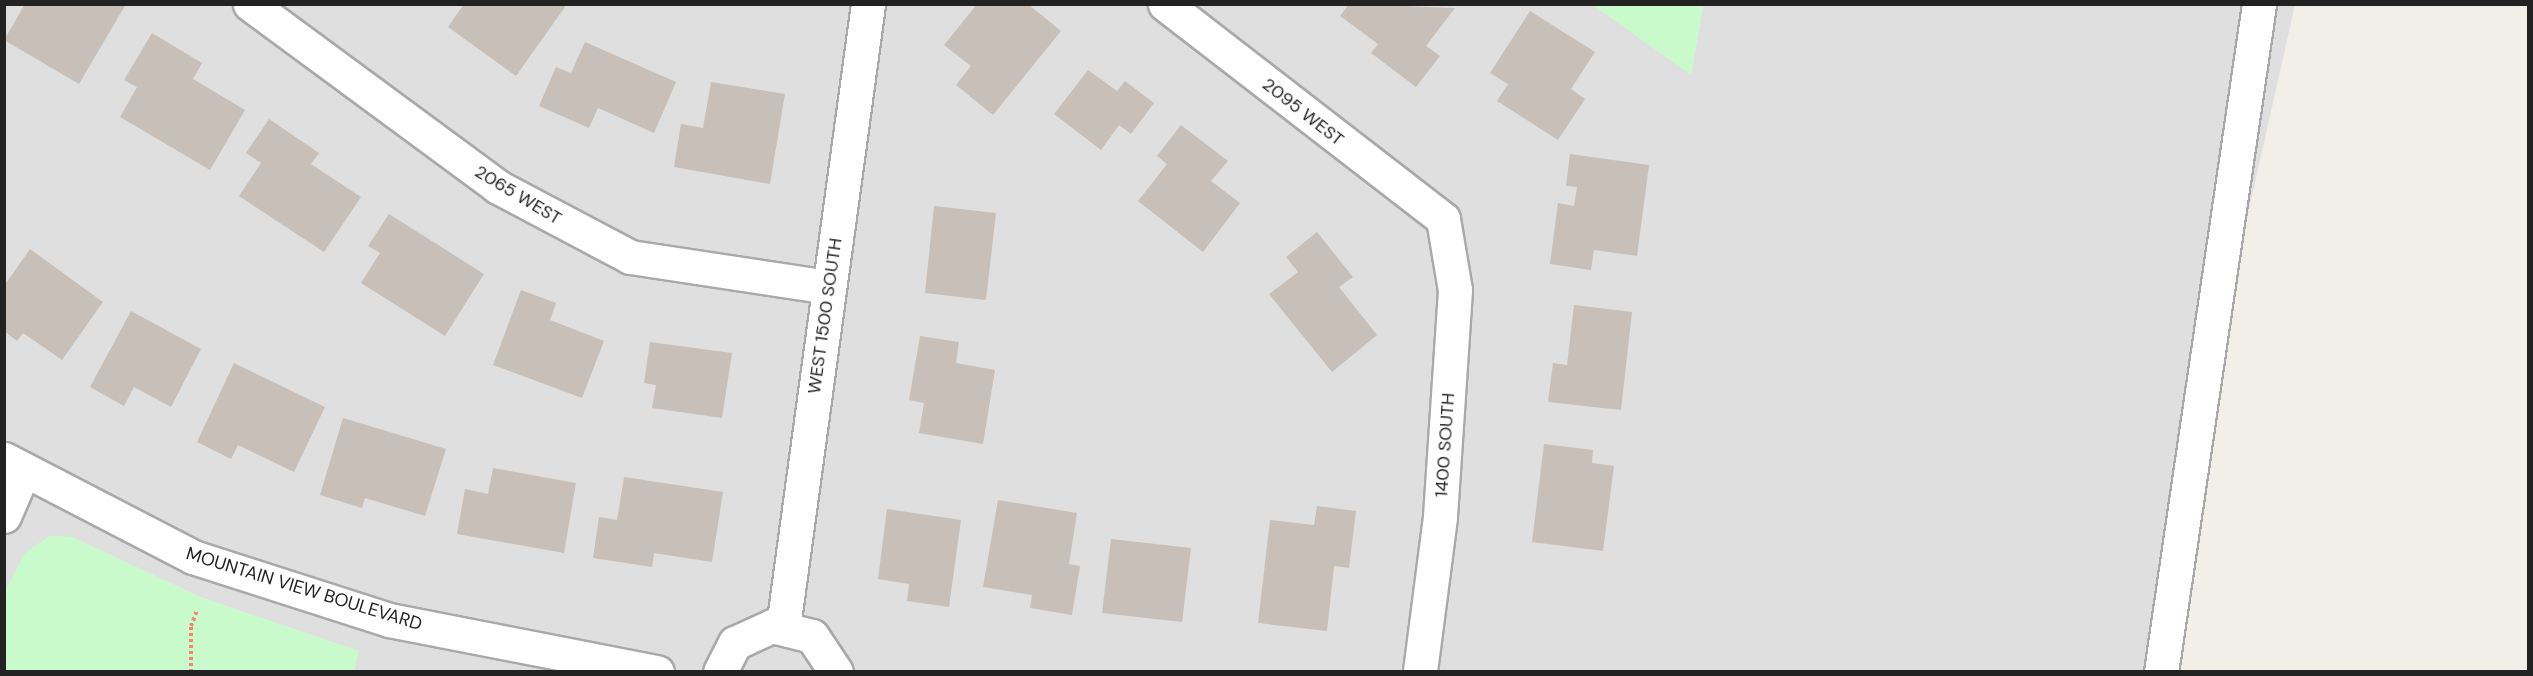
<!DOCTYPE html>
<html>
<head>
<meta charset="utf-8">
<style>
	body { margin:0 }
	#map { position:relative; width:2533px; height:676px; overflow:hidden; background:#f2efe9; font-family:"DM Sans",sans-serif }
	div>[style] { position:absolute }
	.residential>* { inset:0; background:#e0dfdf }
	.park>* { inset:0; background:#c8facc }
	.building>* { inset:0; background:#c7bfb8 }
	.path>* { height:4px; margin-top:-2px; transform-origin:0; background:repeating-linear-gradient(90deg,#fa8072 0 3px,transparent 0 6px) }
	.roads { filter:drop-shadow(2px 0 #a9a9a9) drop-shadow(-2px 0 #a9a9a9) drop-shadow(0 2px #a9a9a9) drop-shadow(0 -2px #a9a9a9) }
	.minor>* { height:33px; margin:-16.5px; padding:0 16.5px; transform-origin:16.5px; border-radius:16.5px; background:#fff }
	span { translate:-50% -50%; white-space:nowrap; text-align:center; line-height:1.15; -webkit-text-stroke:4.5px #fff; paint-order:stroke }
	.street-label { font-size:18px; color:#222 }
	.frame { position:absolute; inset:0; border:6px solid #222; pointer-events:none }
</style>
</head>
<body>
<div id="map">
	<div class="residential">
		<i style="clip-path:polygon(1593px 4px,1691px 74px,1703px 5px,2295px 5px,2145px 671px,354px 672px,358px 651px,200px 597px,72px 537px,5px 592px,5px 5px)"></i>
	</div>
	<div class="park">
		<i style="clip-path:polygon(1593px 5px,1703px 5px,1691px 75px)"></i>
		<i style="clip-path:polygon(49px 536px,72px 537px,200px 597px,359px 651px,354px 671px,5px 671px,5px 592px,24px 554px)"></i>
	</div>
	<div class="building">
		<i style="clip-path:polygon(25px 4px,126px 4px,79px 84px,4px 40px)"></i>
		<i style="clip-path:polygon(464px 4px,562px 4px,565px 7px,516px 76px,448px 27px)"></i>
		<i style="clip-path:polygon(977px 4px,1028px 4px,1061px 31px,993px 115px,956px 85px,971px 66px,944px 45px)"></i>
		<i style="clip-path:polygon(1349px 4px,1455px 8px,1426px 46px,1440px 56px,1416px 87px,1371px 53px,1378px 44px,1340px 16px)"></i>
		<i style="clip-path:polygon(1530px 11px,1595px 52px,1571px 89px,1585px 99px,1558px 140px,1497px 101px,1508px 84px,1490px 73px)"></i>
		<i style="clip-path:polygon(152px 33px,202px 63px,193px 79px,245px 110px,210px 170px,120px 117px,137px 87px,124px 80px)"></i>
		<i style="clip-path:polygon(585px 42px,676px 82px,654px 133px,598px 108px,589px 128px,539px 106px,556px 67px,571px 73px)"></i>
		<i style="clip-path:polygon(1088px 70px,1117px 91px,1125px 81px,1154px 103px,1131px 134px,1119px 125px,1101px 150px,1054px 114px)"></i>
		<i style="clip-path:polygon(711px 82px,785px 94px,770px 184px,674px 167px,681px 124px,703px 128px)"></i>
		<i style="clip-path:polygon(269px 119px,319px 153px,311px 164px,361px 197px,324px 252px,239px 196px,261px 163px,246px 153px)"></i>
		<i style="clip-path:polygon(1181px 125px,1228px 161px,1211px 181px,1240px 203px,1203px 252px,1138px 201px,1167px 164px,1157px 156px)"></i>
		<i style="clip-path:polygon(1570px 154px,1649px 165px,1637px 256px,1594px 250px,1591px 270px,1550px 264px,1558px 203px,1574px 206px,1577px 187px,1566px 186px)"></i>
		<i style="clip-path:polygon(934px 206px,996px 213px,986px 300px,925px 293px)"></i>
		<i style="clip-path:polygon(389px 214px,484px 274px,445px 336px,361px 283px,380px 253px,368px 246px)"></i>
		<i style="clip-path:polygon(1317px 232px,1353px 277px,1339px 287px,1377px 335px,1332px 372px,1269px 294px,1298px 272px,1286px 257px)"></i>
		<i style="clip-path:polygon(30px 249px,103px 302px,62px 360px,23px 333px,17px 341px,4px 331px,4px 286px)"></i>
		<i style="clip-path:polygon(521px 290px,556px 303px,550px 320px,604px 341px,582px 398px,493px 365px)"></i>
		<i style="clip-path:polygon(1574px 305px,1632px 312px,1621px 410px,1548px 402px,1553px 363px,1567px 365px)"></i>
		<i style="clip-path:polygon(131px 311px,201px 349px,171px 407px,134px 387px,124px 406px,90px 387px)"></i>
		<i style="clip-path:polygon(920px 336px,959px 342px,956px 363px,995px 370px,983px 444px,919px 433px,924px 403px,909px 400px)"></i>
		<i style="clip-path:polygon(650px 342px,732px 353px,722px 418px,652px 408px,656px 385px,644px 383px)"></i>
		<i style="clip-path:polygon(234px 363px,325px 407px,294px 472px,238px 445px,231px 459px,197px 442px)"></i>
		<i style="clip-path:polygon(343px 418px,446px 449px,425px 516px,365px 498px,362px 508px,320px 495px)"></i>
		<i style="clip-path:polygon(1544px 444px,1593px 450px,1592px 463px,1614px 466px,1603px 551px,1532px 542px)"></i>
		<i style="clip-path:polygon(493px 468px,576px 483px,564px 553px,457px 534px,465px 489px,488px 494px)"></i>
		<i style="clip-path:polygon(624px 477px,723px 492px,712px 562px,654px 553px,652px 567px,593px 558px,599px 517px,617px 520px)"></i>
		<i style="clip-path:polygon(998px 500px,1077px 513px,1069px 564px,1080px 566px,1072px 615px,1030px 608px,1032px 595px,983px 587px)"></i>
		<i style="clip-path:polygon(1317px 506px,1356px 511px,1349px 568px,1334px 566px,1327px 631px,1258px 623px,1270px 520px,1314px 525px)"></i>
		<i style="clip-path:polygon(887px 509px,961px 520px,949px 607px,907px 601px,909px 584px,878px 579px)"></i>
		<i style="clip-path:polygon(1111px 539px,1191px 548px,1182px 622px,1102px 613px)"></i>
	</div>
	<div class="path">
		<i style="left:191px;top:672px;width:46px;rotate:-90deg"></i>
		<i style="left:191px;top:626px;width:17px;rotate:-69deg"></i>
	</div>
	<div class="roads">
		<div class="minor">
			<i style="left:250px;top:4px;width:308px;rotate:36.4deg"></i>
			<i style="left:498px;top:187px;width:149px;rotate:27.9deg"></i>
			<i style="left:630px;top:257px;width:201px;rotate:8.6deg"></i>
			<i style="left:1165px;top:4px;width:351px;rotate:37.7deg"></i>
			<i style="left:1443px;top:219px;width:72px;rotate:80.4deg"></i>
			<i style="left:1455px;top:290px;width:227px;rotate:93.8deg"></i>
			<i style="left:1440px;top:517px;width:156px;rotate:97.4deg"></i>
			<i style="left:4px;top:459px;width:213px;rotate:27.4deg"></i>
			<i style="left:193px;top:557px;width:206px;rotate:17.8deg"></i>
			<i style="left:389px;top:620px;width:273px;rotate:11deg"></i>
			<i style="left:4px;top:516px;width:48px;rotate:-66.6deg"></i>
			<i style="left:783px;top:627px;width:629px;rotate:-82.23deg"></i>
			<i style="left:720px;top:672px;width:33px;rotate:-63deg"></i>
			<i style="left:735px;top:643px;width:41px;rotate:-24.7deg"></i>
			<i style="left:772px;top:626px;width:41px;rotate:14deg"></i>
			<i style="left:812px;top:636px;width:43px;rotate:56.3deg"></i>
			<i style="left:2161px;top:672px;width:675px;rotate:-81.65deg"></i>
		</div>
	</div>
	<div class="street-label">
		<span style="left:1303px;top:112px;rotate:38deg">2095 WEST</span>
		<span style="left:518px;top:195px;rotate:31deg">2065 WEST</span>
		<span style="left:825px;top:316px;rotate:-82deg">WEST 1500 SOUTH</span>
		<span style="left:1445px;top:445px;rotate:-86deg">1400 SOUTH</span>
		<span style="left:304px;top:589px;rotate:17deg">MOUNTAIN VIEW BOULEVARD</span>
	</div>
	<div class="frame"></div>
</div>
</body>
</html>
